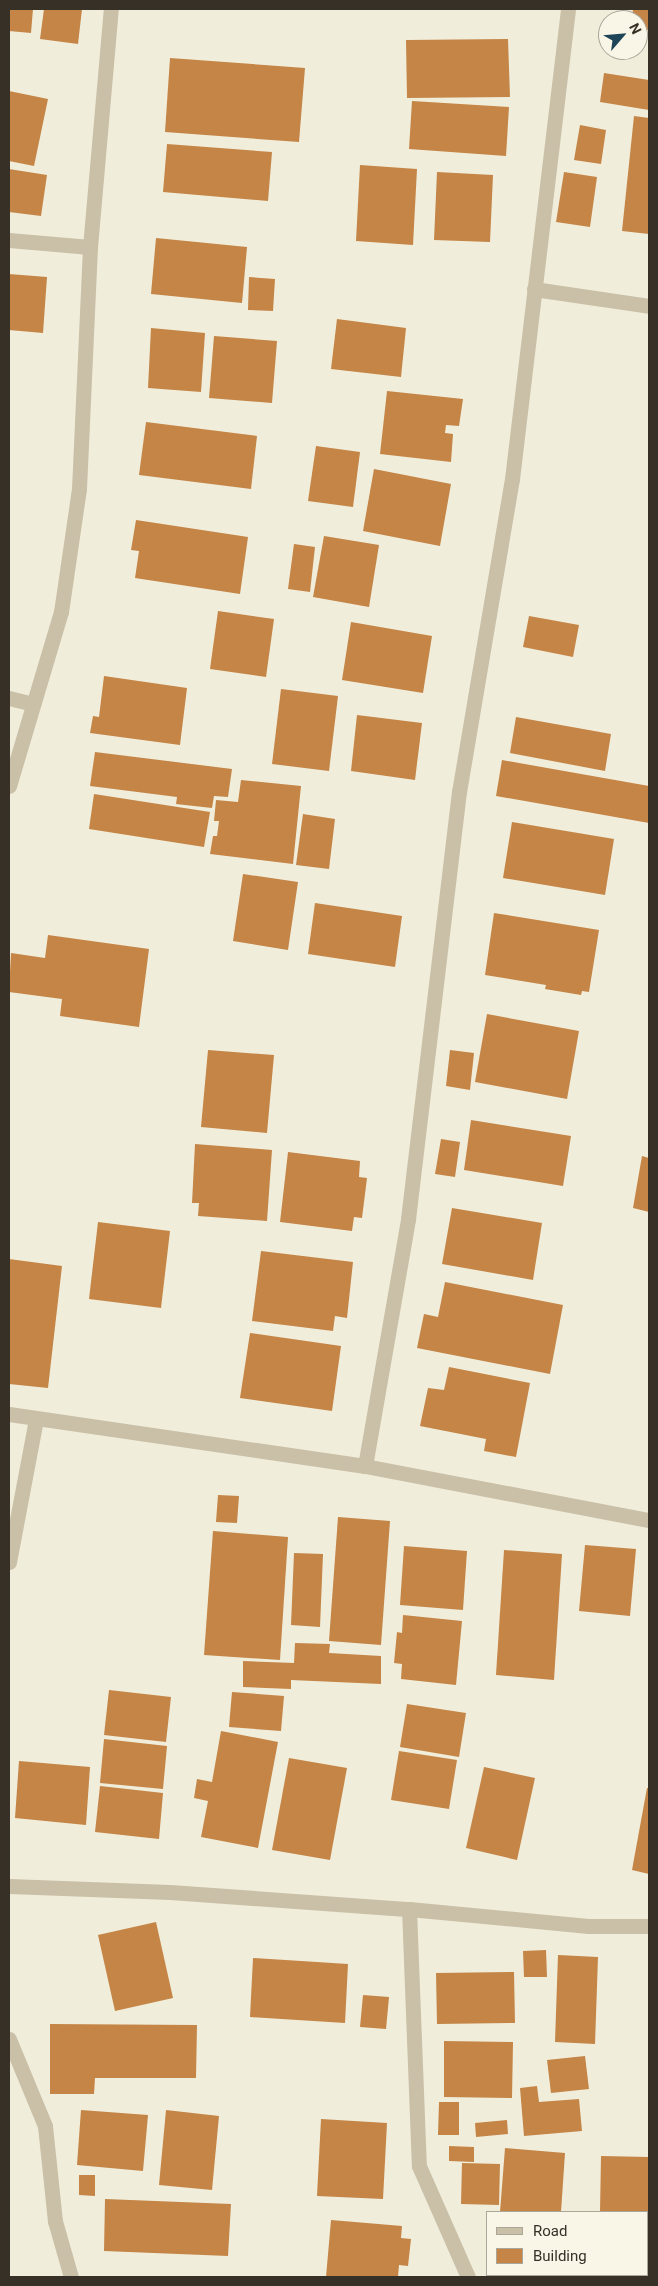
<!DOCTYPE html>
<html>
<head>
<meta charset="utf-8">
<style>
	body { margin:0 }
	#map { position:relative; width:658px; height:2286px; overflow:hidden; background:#f1eddb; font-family:Roboto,sans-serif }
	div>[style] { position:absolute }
	.building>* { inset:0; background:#c48546 }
	.street>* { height:15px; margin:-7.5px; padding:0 7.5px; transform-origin:7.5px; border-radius:7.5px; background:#c9c0a7 }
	span { translate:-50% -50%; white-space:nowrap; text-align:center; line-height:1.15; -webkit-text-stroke:5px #f9f5e7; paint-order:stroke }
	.frame { position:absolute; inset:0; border:10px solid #363027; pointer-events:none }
	.legend { position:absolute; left:486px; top:2211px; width:162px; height:65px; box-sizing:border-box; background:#f9f5e7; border:1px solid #aba69a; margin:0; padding:6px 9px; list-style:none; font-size:15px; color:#363027 }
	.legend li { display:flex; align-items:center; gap:10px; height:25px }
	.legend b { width:25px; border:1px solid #aba69a }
	.north { position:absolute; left:598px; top:10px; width:50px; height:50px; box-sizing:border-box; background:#f9f5e7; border:1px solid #aba69a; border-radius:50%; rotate:63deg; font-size:14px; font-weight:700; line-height:20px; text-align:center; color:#363027 }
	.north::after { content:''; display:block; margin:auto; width:18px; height:22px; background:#1d4457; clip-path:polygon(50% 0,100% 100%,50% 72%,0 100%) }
</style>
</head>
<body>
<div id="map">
	<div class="building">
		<i style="clip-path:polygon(9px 9px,33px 9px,31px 33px,9px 31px)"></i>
		<i style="clip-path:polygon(44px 9px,82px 9px,78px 44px,40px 39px)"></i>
		<i style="clip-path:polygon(633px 9px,649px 9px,649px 30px,638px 29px,638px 20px,632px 20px)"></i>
		<i style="clip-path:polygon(508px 39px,510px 97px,407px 98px,406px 40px)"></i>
		<i style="clip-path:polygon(170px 58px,305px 68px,299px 142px,165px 132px)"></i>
		<i style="clip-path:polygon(604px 73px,649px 80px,649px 110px,600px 102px)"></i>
		<i style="clip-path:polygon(9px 91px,48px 99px,34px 166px,9px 161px)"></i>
		<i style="clip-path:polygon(412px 101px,509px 107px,506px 156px,409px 149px)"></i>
		<i style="clip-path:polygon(634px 116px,649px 118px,649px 234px,622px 231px)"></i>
		<i style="clip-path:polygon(580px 125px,606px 130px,601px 164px,574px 160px)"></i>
		<i style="clip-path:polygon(167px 144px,272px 152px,268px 201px,163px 192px)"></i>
		<i style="clip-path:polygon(360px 165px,417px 169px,413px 245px,356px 241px)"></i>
		<i style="clip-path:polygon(9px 169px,47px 175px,41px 216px,9px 212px)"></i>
		<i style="clip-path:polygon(437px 172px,493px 175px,490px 242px,434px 240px)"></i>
		<i style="clip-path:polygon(564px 172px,597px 177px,590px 227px,556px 222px)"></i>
		<i style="clip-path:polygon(156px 238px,247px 247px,242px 303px,151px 294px)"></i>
		<i style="clip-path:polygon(9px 274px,47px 277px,43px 333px,9px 330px)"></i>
		<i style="clip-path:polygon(249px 277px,275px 279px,273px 311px,248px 310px)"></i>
		<i style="clip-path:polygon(337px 319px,406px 328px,401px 377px,331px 369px)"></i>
		<i style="clip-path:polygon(151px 328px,205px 333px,201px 392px,148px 388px)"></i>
		<i style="clip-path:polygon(214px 336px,277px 341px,272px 403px,209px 398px)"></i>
		<i style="clip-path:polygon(387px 391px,463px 399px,459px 426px,446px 425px,445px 433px,453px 434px,451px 462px,380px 454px)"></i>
		<i style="clip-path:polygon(146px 422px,257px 436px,251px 489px,139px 475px)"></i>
		<i style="clip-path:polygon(316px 446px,360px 452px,353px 507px,308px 501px)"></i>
		<i style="clip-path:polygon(374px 469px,451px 484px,440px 546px,363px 531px)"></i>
		<i style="clip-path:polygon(136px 520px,248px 537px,240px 594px,135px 578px,139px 551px,131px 550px)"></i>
		<i style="clip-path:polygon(324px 536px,379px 545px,369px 607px,313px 597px)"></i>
		<i style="clip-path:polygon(294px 544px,315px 547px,310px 592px,288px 589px)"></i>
		<i style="clip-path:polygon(218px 611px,274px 619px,266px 677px,210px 669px)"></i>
		<i style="clip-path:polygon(529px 616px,579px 625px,573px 657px,523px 647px)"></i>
		<i style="clip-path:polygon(351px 622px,432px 636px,423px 693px,342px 680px)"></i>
		<i style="clip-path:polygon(104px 676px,187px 688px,180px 745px,90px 733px,93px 716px,99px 717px)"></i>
		<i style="clip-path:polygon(281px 689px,338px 696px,329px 771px,272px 764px)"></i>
		<i style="clip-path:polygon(357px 715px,422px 723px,415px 780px,351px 771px)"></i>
		<i style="clip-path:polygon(516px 717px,611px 734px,605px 771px,510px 753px)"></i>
		<i style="clip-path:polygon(95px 752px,232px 769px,228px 797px,214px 796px,212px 808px,176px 804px,177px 797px,90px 786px)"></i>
		<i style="clip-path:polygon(502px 760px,649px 786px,649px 823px,496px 796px)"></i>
		<i style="clip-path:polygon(241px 780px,301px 786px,293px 864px,210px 854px,213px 836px,217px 836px,219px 821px,214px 821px,216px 800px,238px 802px)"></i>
		<i style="clip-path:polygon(94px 794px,210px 812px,204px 847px,89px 829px)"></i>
		<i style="clip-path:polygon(303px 814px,335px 819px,329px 869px,296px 865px)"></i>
		<i style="clip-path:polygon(512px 822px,614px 839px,605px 895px,503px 878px)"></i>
		<i style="clip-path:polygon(243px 874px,298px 882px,288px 950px,233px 941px)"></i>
		<i style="clip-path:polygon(315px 903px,402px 916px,395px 967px,308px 954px)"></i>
		<i style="clip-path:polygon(494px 913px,599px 930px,589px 992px,582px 991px,581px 995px,545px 989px,546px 985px,485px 975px)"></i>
		<i style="clip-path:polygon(48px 935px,149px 949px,139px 1027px,60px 1016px,62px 999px,9px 992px,11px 953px,45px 958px)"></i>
		<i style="clip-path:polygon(487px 1014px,579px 1031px,567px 1099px,475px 1082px)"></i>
		<i style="clip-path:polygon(208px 1050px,274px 1055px,267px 1133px,201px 1127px)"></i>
		<i style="clip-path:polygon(450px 1050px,474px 1053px,470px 1090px,446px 1086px)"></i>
		<i style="clip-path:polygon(471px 1120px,571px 1136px,563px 1186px,464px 1170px)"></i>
		<i style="clip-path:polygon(441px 1139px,460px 1142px,455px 1177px,435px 1174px)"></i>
		<i style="clip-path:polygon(195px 1144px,272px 1150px,267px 1221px,198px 1216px,199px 1203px,192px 1203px)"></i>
		<i style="clip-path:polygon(288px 1152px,360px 1161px,359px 1177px,367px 1178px,362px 1218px,354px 1217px,352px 1231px,280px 1222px)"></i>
		<i style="clip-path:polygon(642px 1156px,649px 1158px,649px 1212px,633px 1208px)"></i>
		<i style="clip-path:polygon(452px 1208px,542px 1223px,533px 1280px,442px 1264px)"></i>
		<i style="clip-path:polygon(98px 1222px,170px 1231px,161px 1308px,89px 1299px)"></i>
		<i style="clip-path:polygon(261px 1251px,353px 1262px,347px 1318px,335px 1316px,333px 1331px,252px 1321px)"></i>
		<i style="clip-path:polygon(9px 1259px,62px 1266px,48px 1388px,9px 1384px)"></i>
		<i style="clip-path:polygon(445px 1282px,563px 1305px,550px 1374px,417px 1348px,424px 1314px,438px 1317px)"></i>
		<i style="clip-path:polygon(250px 1333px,341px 1346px,332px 1411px,240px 1398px)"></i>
		<i style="clip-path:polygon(449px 1367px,530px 1383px,516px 1457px,484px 1451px,486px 1439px,420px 1426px,428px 1388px,444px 1390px)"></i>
		<i style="clip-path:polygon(218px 1495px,239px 1496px,237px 1523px,216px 1522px)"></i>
		<i style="clip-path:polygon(338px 1517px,390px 1521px,381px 1645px,329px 1641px)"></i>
		<i style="clip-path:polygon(213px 1531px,288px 1537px,280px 1660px,204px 1655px)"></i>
		<i style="clip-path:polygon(585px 1545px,636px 1549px,630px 1616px,579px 1611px)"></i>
		<i style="clip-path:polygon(404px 1546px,467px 1551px,463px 1610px,400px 1605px)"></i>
		<i style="clip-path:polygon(504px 1550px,562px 1554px,554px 1680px,496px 1675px)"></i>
		<i style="clip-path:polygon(294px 1553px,323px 1554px,320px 1627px,291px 1625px)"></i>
		<i style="clip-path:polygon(403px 1615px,462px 1621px,456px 1685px,401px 1679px,402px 1664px,394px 1663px,397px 1632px,402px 1633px)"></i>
		<i style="clip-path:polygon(295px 1643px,330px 1644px,329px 1653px,381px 1656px,381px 1684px,291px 1680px,291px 1689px,243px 1687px,243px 1661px,294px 1663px)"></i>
		<i style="clip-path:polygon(109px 1690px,171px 1697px,166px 1742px,104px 1735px)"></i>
		<i style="clip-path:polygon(232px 1692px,284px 1696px,281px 1731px,229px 1727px)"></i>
		<i style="clip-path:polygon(407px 1704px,466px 1713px,459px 1757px,400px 1747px)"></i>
		<i style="clip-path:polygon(221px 1731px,278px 1742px,258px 1848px,201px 1837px,208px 1801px,194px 1798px,197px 1779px,212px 1782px)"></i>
		<i style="clip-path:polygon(104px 1739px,167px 1746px,163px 1789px,100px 1783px)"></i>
		<i style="clip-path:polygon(399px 1751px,457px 1760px,449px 1809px,391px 1800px)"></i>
		<i style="clip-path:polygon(289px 1758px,347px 1768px,330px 1860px,272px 1850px)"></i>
		<i style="clip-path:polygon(19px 1761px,90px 1767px,86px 1825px,15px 1818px)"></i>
		<i style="clip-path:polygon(484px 1767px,535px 1778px,517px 1860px,466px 1848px)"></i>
		<i style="clip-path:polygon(100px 1786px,163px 1793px,159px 1839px,95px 1832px)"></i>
		<i style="clip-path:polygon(647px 1788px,649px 1788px,649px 1874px,632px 1870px)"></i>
		<i style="clip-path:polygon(156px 1922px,173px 1998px,115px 2011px,98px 1935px)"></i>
		<i style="clip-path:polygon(546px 1950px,547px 1977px,524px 1977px,523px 1951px)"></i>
		<i style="clip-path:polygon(558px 1955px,598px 1957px,595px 2044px,555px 2042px)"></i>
		<i style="clip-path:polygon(253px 1958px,348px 1964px,345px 2023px,250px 2017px)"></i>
		<i style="clip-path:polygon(514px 1972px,515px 2023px,437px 2024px,436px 1973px)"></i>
		<i style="clip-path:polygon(363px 1995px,389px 1997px,386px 2029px,360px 2027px)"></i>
		<i style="clip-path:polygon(50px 2024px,197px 2025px,196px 2078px,95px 2078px,94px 2094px,50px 2094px)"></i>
		<i style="clip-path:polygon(444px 2041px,513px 2042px,512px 2098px,444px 2097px)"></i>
		<i style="clip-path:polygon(585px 2056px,589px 2089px,551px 2093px,547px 2060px)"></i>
		<i style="clip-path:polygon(537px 2086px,539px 2102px,579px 2099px,582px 2131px,524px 2136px,520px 2088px)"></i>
		<i style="clip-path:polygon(439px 2102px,459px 2102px,459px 2135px,438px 2135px)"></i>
		<i style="clip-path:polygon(81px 2110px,148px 2115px,143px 2171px,77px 2165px)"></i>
		<i style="clip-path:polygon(166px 2110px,219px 2116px,212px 2190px,159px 2185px)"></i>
		<i style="clip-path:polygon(321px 2119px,387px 2123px,383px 2199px,317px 2196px)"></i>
		<i style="clip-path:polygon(507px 2120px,508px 2134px,476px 2137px,475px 2123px)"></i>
		<i style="clip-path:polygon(449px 2146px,474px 2147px,474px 2162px,449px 2161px)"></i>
		<i style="clip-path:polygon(505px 2148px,565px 2153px,561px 2212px,500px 2212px)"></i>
		<i style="clip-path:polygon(601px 2156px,649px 2157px,649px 2227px,647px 2227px,647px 2212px,600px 2212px)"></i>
		<i style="clip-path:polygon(462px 2163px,500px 2164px,499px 2205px,461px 2204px)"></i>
		<i style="clip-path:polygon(79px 2175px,95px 2175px,95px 2196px,79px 2195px)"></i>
		<i style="clip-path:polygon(105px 2199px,231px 2204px,228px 2256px,104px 2251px)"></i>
		<i style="clip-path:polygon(331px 2220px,402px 2226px,401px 2238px,411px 2239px,408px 2266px,399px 2265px,398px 2277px,326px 2277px)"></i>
		<i style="clip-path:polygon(554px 2275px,639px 2275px,639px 2277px,554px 2277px)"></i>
	</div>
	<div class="street">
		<i style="left:9px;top:240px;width:81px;rotate:4.9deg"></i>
		<i style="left:534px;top:289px;width:116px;rotate:8.4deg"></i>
		<i style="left:9px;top:698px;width:25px;rotate:14deg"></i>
		<i style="left:9px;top:786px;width:182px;rotate:-73.4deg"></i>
		<i style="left:61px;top:612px;width:124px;rotate:-81.7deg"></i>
		<i style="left:79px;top:489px;width:242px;rotate:-87.4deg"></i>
		<i style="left:90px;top:247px;width:239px;rotate:-85deg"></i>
		<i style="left:9px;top:1414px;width:360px;rotate:8.3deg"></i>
		<i style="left:365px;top:1466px;width:289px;rotate:10.8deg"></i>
		<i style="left:365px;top:1466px;width:251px;rotate:-80.1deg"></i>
		<i style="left:408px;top:1219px;width:430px;rotate:-83.2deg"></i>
		<i style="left:459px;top:792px;width:317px;rotate:-80.4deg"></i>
		<i style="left:512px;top:479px;width:473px;rotate:-83.2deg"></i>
		<i style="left:9px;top:1562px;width:146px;rotate:-79.3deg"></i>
		<i style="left:9px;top:1886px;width:161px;rotate:2.1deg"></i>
		<i style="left:170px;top:1892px;width:240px;rotate:4.1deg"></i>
		<i style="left:409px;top:1909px;width:180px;rotate:5.4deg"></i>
		<i style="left:588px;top:1926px;width:61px"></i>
		<i style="left:409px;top:1909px;width:257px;rotate:87.8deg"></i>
		<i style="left:419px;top:2166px;width:121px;rotate:66.2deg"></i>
		<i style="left:9px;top:2039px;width:94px;rotate:67.5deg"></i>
		<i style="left:45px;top:2126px;width:96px;rotate:84deg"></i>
		<i style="left:55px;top:2221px;width:58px;rotate:74.1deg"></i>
	</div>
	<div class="frame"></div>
	<ul class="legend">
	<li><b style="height:6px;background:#c9c0a7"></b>Road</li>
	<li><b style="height:14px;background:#c48546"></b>Building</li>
	</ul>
	<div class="north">N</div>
</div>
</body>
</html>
